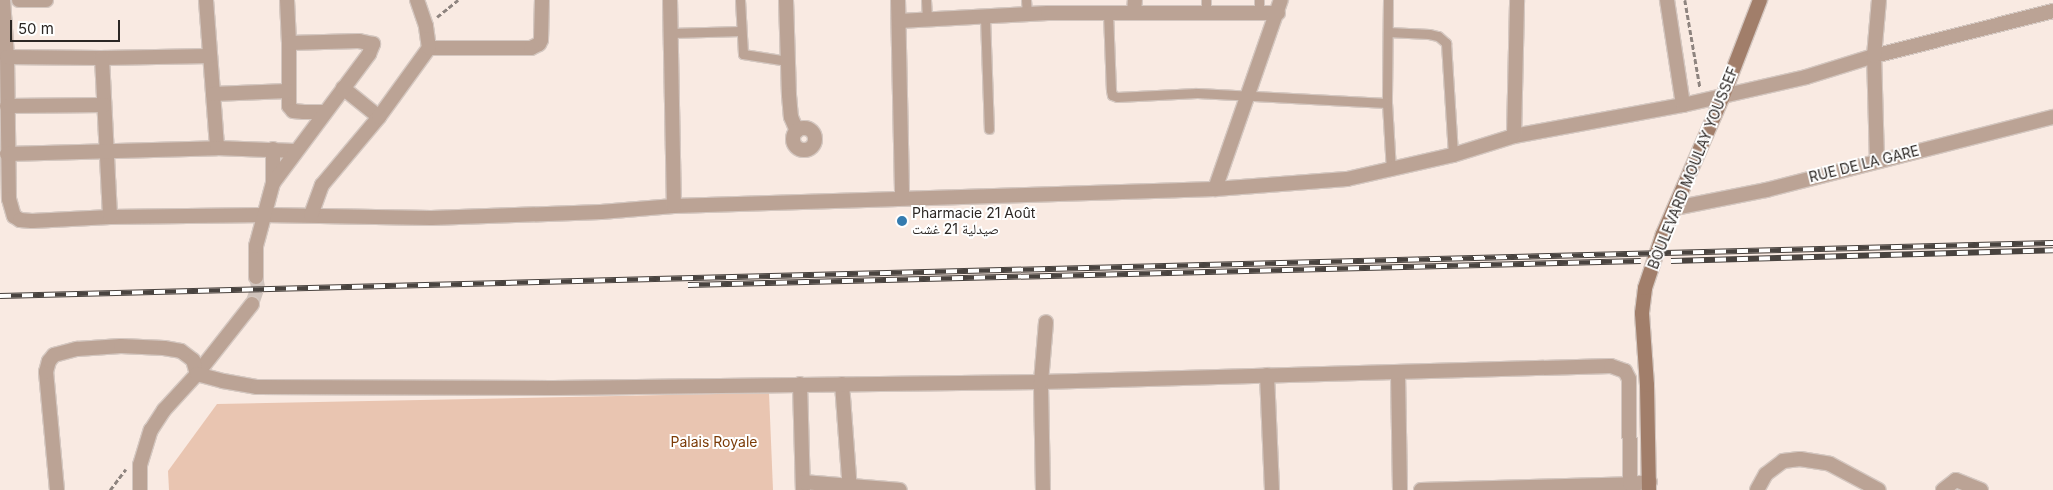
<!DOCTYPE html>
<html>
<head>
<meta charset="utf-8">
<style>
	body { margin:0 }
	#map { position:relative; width:2053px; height:490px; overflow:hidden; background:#f9eae2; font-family:Inter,"Noto Naskh Arabic",sans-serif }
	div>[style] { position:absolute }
	.green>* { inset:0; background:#e9c5b1 }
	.minor-tunnel>* { height:14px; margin-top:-7px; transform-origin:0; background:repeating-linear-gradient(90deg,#d0c3bc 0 14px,transparent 0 21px) }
	.path>* { height:2.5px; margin-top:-1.25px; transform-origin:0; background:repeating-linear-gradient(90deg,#8e847f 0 5px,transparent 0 7.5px) }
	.roads { filter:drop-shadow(1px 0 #d4c7c0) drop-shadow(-1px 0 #d4c7c0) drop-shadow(0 1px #d4c7c0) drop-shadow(0 -1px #d4c7c0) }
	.service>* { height:9px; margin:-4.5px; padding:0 4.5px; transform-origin:4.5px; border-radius:4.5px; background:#bba395 }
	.minor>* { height:14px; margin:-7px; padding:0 7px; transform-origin:7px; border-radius:7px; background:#bba395 }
	.minor>.ring { margin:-7px; padding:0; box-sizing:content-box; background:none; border:14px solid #bba395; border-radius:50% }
	.secondary>* { height:14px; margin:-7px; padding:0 7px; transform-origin:7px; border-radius:7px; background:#a17e6a }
	.rail>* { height:5.5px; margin-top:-2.75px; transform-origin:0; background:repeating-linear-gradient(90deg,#fff 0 11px,#49433f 0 22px); box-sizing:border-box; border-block:1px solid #49433f }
	.dots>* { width:14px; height:14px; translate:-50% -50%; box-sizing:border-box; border:2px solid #fff; border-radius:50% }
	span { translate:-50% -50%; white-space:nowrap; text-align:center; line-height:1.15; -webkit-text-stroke:4px #fff; paint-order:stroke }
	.street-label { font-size:14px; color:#2c2724 }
	.poi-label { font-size:14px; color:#2c2724 }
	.left { translate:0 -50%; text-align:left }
	.park-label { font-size:14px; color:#7c3b07 }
	.scale { position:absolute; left:10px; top:20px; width:110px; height:22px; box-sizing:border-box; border:2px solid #2c2724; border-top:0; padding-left:6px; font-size:15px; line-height:18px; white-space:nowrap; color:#2c2724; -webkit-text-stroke:4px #fff; paint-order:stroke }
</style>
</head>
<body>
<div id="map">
	<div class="green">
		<i style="clip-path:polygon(769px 393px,773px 490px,169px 490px,168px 471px,217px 404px)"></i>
	</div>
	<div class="minor-tunnel">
		<i style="left:252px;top:304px;width:18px;rotate:-71deg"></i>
		<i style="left:258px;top:287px;width:10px;rotate:-101deg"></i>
	</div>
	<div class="path">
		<i style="left:1685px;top:0;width:88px;rotate:80.2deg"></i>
		<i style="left:437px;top:17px;width:27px;rotate:-39deg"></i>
		<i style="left:110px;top:490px;width:26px;rotate:-53deg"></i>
	</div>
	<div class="roads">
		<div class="service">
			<i style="left:740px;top:0;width:54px;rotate:86.8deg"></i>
			<i style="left:743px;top:54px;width:45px;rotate:9deg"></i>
			<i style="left:926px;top:0;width:19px;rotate:87deg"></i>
			<i style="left:1026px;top:0;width:14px;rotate:86deg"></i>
			<i style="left:1206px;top:0;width:12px;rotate:90deg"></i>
			<i style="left:1259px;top:0;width:13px;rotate:90deg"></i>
			<i style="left:1388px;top:0;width:103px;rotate:90.6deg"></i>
			<i style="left:1387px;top:103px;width:68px;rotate:86.6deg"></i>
			<i style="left:1108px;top:13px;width:77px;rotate:87.8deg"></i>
			<i style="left:1111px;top:90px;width:5px;rotate:79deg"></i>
			<i style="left:1112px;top:95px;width:5px;rotate:22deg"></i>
			<i style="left:1117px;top:97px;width:80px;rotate:-2.9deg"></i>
			<i style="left:1197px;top:93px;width:190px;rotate:3deg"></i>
			<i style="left:985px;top:17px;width:112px;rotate:88deg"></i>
			<i style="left:1388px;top:32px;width:41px;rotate:2.8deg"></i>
			<i style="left:1429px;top:34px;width:9px;rotate:13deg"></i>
			<i style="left:1438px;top:36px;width:11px;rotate:41deg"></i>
			<i style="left:1446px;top:43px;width:112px;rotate:86.4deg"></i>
			<i style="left:671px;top:33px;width:70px;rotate:-1.6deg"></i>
		</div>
		<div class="minor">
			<i style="left:3px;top:0;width:57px;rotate:86deg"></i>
			<i style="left:7px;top:57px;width:142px;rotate:89.2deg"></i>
			<i style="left:9px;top:199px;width:18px;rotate:74deg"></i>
			<i style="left:14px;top:216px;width:7px;rotate:34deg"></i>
			<i style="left:20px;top:220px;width:12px;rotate:5deg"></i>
			<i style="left:32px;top:221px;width:78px;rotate:-2.9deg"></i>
			<i style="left:110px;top:217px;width:155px;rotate:-0.7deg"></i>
			<i style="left:265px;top:215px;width:166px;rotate:1deg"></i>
			<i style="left:431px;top:218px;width:170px;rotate:-2deg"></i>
			<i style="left:601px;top:212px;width:73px;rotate:-4.7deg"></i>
			<i style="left:674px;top:206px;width:541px;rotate:-1.8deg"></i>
			<i style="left:1215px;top:189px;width:132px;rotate:-4.3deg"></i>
			<i style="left:1347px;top:179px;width:109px;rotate:-12.8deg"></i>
			<i style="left:1453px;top:155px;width:64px;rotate:-17.3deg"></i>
			<i style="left:1514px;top:136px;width:172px;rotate:-10.4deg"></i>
			<i style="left:1683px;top:105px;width:126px;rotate:-12.8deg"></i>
			<i style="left:1806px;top:77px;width:71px;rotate:-17.2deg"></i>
			<i style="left:1874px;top:56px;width:185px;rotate:-14.1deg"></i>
			<i style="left:19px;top:0;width:27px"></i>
			<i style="left:206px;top:0;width:148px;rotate:85.7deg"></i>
			<i style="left:287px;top:0;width:43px;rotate:87.3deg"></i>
			<i style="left:289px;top:43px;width:63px;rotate:90deg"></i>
			<i style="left:289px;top:106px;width:6px;rotate:51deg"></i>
			<i style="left:293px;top:111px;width:11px;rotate:5deg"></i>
			<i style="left:304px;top:112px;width:19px"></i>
			<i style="left:670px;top:0;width:206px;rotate:88.9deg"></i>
			<i style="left:786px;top:0;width:95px;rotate:88.2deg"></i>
			<i style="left:789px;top:95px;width:22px;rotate:85deg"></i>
			<i style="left:791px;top:117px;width:15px;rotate:67deg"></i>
			<i style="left:898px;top:0;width:198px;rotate:88.8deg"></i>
			<i style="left:1667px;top:0;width:106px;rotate:81.3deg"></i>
			<i style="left:1134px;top:13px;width:13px;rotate:-86deg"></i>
			<i style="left:899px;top:21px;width:149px;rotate:-3.1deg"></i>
			<i style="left:1048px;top:13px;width:230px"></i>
			<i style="left:429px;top:48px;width:102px"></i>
			<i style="left:531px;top:48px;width:9px;rotate:-27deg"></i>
			<i style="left:539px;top:44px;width:4px;rotate:-63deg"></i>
			<i style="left:541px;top:40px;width:40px;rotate:-88.6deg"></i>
			<i style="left:7px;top:57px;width:95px;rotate:0.6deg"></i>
			<i style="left:102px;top:58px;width:108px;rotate:-1.1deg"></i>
			<i style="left:102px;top:58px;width:159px;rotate:87.1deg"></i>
			<i style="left:343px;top:88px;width:46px;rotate:38.9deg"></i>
			<i style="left:213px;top:94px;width:75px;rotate:-2.3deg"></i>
			<i style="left:7px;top:106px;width:97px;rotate:-0.6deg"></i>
			<i class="ring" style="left:793px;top:128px;width:8px;height:8px"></i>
			<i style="left:1514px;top:136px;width:136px;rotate:-88.7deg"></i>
			<i style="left:7px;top:154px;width:210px;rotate:-1.6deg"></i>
			<i style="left:217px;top:148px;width:78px;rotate:2.2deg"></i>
			<i style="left:1877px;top:161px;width:105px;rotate:-91.6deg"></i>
			<i style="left:1874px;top:56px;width:56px;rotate:-84.9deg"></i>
			<i style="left:273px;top:183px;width:34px;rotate:-90deg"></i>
			<i style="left:1215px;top:189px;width:200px;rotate:-70.8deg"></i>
			<i style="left:1675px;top:208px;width:93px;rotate:-11.2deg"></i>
			<i style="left:1766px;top:190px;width:296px;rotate:-14.3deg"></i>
			<i style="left:311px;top:215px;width:32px;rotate:-70deg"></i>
			<i style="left:322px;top:185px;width:89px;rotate:-50deg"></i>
			<i style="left:379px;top:117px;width:85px;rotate:-54.1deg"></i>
			<i style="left:429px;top:48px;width:22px;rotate:-98deg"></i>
			<i style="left:426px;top:26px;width:28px;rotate:-109deg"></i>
			<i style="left:256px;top:277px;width:31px;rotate:-90deg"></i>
			<i style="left:256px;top:246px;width:65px;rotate:-74.9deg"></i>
			<i style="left:273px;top:183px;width:161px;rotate:-53.3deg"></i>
			<i style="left:369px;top:54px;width:11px;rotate:-68deg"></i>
			<i style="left:373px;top:44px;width:14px;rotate:-168deg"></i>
			<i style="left:359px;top:41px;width:70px;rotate:178.4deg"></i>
			<i style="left:197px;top:374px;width:89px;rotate:-51.8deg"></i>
			<i style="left:1398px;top:374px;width:116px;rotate:89deg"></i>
			<i style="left:1267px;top:375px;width:115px;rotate:87.5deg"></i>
			<i style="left:800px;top:384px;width:106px;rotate:88.4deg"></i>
			<i style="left:842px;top:384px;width:106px;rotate:85.7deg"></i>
			<i style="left:803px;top:482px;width:97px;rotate:4.7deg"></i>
			<i style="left:57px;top:490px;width:119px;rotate:-95.3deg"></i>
			<i style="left:46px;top:372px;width:11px;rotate:-75deg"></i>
			<i style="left:49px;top:361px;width:8px;rotate:-50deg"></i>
			<i style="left:54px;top:355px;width:24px;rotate:-15deg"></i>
			<i style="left:77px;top:349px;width:44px;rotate:-3.9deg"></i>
			<i style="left:121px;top:346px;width:43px;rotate:2.7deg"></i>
			<i style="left:164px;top:348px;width:17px;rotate:10deg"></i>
			<i style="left:181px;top:351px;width:15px;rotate:37deg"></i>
			<i style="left:193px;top:360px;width:15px;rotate:74deg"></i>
			<i style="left:140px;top:490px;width:25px;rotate:-90deg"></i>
			<i style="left:140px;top:465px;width:37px;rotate:-73deg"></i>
			<i style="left:151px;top:430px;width:24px;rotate:-57deg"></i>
			<i style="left:164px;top:410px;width:49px;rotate:-47.5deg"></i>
			<i style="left:197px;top:374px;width:27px;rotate:15deg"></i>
			<i style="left:223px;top:381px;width:35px;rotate:10deg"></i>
			<i style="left:257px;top:387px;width:297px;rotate:0.2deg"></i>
			<i style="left:554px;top:388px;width:487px;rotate:-0.7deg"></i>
			<i style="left:1041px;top:382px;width:570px;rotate:-1.61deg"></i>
			<i style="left:1611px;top:366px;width:15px;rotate:20deg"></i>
			<i style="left:1625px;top:371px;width:9px;rotate:63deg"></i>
			<i style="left:1629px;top:379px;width:111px;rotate:89.5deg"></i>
			<i style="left:1043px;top:490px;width:108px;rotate:-91.1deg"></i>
			<i style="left:1041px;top:382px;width:60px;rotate:-85.2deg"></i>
			<i style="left:1421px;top:490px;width:209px;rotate:-1.6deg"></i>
			<i style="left:1630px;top:484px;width:20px;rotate:-6deg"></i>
			<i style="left:1757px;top:490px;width:18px;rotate:-61deg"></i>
			<i style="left:1766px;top:474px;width:21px;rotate:-37deg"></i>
			<i style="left:1783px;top:461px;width:17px;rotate:-7deg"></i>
			<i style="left:1800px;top:459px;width:30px;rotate:9deg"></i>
			<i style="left:1830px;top:464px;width:55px;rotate:28deg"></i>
			<i style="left:1943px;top:490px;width:16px;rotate:-38deg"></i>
			<i style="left:1956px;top:480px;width:27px;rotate:22deg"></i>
		</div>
		<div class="secondary">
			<i style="left:1649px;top:490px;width:105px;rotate:-91.1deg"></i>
			<i style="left:1647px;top:385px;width:72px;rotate:-94deg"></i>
			<i style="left:1642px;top:313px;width:25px;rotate:-83deg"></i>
			<i style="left:1645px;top:288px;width:57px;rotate:-71.6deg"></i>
			<i style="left:1663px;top:234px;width:150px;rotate:-66.5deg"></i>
			<i style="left:1723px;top:96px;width:103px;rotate:-68.9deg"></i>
		</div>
	</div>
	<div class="rail">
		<i style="left:1671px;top:261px;width:382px;rotate:-1.6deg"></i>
		<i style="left:688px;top:285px;width:953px;rotate:-1.44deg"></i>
		<i style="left:0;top:296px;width:2054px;rotate:-1.48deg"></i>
	</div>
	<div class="dots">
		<i style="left:902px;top:221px;background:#347baf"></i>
	</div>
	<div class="street-label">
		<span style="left:1864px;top:164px;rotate:-14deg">RUE DE LA GARE</span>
		<span style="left:1693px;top:168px;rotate:-68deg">BOULEVARD MOULAY YOUSSEF</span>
	</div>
	<div class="poi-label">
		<span class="left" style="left:912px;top:221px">Pharmacie 21 Août<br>صيدلية 21 غشت</span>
	</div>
	<div class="park-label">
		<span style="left:714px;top:442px">Palais Royale</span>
	</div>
	<div class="scale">50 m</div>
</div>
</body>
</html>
